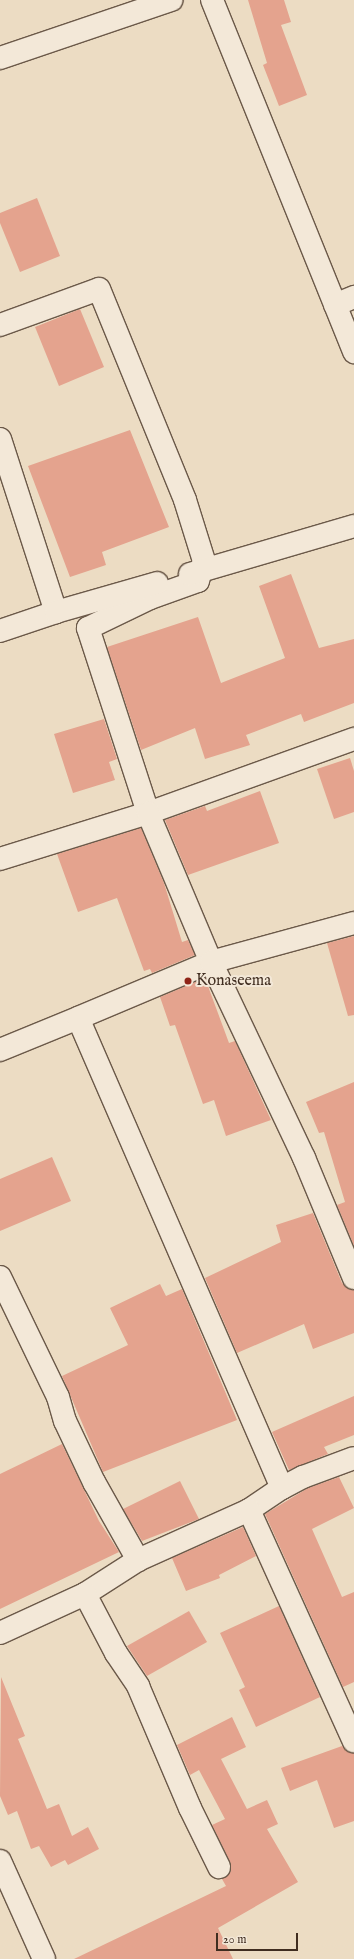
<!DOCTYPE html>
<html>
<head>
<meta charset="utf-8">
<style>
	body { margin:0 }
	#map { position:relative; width:354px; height:1959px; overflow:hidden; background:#ecdcc3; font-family:"IM FELL English",serif }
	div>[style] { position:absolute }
	.building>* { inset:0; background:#e4a38e }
	.roads { filter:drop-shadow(1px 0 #6b5949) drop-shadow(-1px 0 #6b5949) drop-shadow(0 1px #6b5949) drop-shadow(0 -1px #6b5949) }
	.minor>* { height:22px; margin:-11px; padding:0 11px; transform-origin:11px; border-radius:11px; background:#f3e8d8 }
	.dots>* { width:11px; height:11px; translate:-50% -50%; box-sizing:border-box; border:2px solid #f3e8d8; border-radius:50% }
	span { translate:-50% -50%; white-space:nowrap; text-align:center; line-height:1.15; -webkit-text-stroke:4px #f3e8d8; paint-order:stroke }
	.poi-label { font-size:16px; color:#402d20 }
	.left { translate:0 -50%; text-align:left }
	.scale { position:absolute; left:216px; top:1933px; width:82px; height:18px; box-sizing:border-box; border:2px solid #402d20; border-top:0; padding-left:5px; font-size:12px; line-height:14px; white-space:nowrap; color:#402d20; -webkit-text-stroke:3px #f3e8d8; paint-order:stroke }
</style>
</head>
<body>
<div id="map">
	<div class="building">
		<i style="clip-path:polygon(248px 0,284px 0,291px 22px,281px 25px,307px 95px,279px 106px,263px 65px,267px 63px)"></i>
		<i style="clip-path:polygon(37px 198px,60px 256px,20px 272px,0 223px,0 213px)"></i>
		<i style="clip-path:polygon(80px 309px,104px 367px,59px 386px,35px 327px)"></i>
		<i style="clip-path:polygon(130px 430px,169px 527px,102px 552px,106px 565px,70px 577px,28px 466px)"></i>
		<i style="clip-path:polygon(291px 574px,319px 648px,354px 639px,354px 703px,304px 722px,301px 714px,246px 735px,250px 745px,205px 759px,195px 728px,141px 750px,107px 647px,198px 617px,221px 683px,285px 658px,259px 586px)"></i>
		<i style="clip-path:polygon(104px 719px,117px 759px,109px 762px,115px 780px,73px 793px,54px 734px)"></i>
		<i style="clip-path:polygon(350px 758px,354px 771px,354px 812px,334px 819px,317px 769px)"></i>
		<i style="clip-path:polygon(260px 791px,279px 843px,188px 875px,165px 820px,205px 806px,207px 811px)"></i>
		<i style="clip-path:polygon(141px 828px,164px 883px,182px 942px,188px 940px,195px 955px,152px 973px,150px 969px,144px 971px,117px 898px,78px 912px,57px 854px)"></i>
		<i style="clip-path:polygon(354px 936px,354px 1015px,348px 1016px,327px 943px)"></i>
		<i style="clip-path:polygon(205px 978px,229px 1043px,235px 1041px,271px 1120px,226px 1136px,214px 1100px,203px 1104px,175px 1025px,170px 1026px,160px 997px)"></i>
		<i style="clip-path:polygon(354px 1082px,354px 1246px,337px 1205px,345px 1202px,324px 1132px,319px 1133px,306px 1102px)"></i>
		<i style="clip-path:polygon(52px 1157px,71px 1201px,0 1231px,0 1179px)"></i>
		<i style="clip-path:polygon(313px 1213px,342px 1283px,354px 1290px,354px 1333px,313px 1349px,304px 1324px,237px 1353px,205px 1278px,281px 1242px,276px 1225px)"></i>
		<i style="clip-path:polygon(160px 1284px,166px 1296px,182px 1289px,237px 1420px,103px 1472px,62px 1376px,128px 1345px,110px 1308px)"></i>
		<i style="clip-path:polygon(354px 1396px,354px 1435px,324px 1447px,328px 1454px,289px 1470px,272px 1432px)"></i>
		<i style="clip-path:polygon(62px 1444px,99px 1521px,119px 1552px,0 1609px,0 1474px)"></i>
		<i style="clip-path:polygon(339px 1477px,354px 1508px,312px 1529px,342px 1597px,354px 1592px,354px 1682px,343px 1687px,265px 1514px,308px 1488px)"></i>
		<i style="clip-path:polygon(180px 1481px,199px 1519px,142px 1541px,123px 1509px)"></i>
		<i style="clip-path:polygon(243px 1527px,256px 1556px,219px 1575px,220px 1578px,186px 1591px,172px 1558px)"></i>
		<i style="clip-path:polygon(279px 1606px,320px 1697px,256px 1727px,239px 1690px,245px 1687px,220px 1633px)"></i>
		<i style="clip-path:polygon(189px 1611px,207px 1642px,147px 1676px,127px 1646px)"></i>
		<i style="clip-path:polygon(1px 1677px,25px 1736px,18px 1739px,47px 1809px,59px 1804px,72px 1836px,88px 1827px,99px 1849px,68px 1865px,65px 1860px,51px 1867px,39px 1846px,31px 1849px,17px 1811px,8px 1815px,0 1796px)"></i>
		<i style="clip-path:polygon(232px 1717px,246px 1747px,221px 1759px,247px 1809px,267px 1800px,278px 1824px,267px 1829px,298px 1882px,218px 1928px,233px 1959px,74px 1959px,226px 1886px,222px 1879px,231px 1871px,230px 1862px,212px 1825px,225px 1819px,199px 1770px,190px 1775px,177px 1745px)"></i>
		<i style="clip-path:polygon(342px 1746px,354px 1753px,354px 1821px,334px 1828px,317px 1780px,290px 1791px,281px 1768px)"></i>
	</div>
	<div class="roads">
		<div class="minor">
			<i style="left:212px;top:0;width:380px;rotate:68deg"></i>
			<i style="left:0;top:58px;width:181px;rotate:-18.7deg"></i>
			<i style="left:335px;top:305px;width:21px;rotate:-23deg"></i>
			<i style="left:0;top:325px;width:105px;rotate:-20deg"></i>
			<i style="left:99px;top:289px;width:228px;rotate:67.8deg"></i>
			<i style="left:185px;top:500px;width:64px;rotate:72.7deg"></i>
			<i style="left:204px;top:561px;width:21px;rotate:107deg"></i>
			<i style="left:198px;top:581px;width:51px;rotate:160.5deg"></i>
			<i style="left:150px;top:598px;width:69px;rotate:154.2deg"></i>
			<i style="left:88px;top:628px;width:194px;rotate:72deg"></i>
			<i style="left:148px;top:813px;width:219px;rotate:-19.8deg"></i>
			<i style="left:0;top:439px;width:182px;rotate:72.1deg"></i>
			<i style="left:56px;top:612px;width:59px;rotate:161.3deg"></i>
			<i style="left:190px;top:574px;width:171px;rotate:-16.3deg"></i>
			<i style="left:56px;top:612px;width:105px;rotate:-16deg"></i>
			<i style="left:0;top:859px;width:155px;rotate:-17.3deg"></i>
			<i style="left:148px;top:813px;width:162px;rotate:67.1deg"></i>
			<i style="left:211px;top:962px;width:217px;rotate:64.6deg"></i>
			<i style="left:304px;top:1158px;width:130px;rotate:67.4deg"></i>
			<i style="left:0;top:1050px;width:84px;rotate:-22.3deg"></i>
			<i style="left:0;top:1277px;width:133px;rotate:64.2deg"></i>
			<i style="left:58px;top:1397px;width:25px;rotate:74deg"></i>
			<i style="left:65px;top:1421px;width:68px;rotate:64.6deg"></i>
			<i style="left:94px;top:1482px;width:90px;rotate:60.6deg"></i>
			<i style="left:138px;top:1560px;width:63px;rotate:147.3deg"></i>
			<i style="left:282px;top:1488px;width:24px;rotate:-28deg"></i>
			<i style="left:303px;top:1477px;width:54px;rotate:-20.4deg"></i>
			<i style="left:249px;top:1510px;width:40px;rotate:-34deg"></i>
			<i style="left:282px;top:1488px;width:512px;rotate:-113.46deg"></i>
			<i style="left:78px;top:1018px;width:144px;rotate:-22.8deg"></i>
			<i style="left:211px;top:962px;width:148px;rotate:-15.3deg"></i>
			<i style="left:138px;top:1560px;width:122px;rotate:-24.2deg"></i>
			<i style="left:249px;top:1510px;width:254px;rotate:65.6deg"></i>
			<i style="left:0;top:1633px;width:94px;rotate:-24.6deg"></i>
			<i style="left:85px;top:1594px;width:67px;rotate:62.3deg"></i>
			<i style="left:116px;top:1653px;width:40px;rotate:56deg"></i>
			<i style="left:138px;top:1686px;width:133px;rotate:66.9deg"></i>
			<i style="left:190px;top:1808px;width:66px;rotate:63.8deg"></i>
			<i style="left:0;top:1861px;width:107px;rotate:65.8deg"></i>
		</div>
	</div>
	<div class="dots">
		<i style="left:188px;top:981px;background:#8f2418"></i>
	</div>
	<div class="poi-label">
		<span class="left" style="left:196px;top:981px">Konaseema</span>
	</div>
	<div class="scale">20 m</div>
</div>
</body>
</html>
